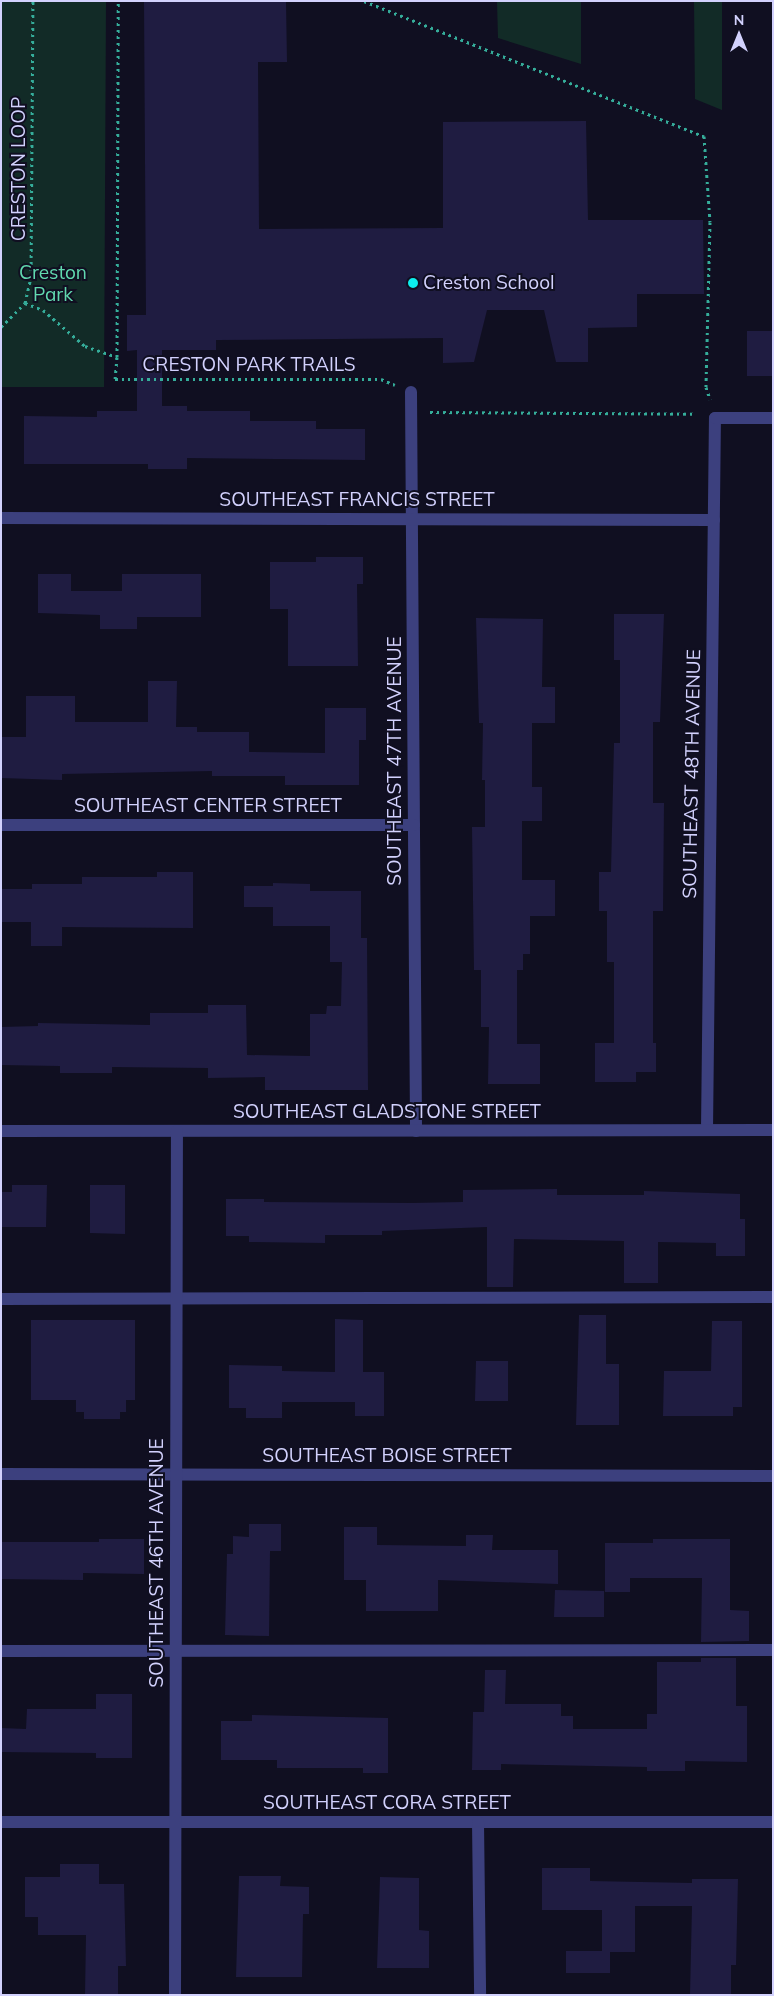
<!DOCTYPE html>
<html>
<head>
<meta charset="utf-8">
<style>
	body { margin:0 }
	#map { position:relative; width:774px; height:1996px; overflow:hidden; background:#100f21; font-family:Mulish,sans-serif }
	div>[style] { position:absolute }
	.green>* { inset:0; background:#122b27 }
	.building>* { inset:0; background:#1f1c41 }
	.path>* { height:3px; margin-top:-1.5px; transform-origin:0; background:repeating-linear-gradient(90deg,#35ad9a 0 2.5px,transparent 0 6.5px) }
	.minor>* { height:12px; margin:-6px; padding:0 6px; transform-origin:6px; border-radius:6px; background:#3c407e }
	.dots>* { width:14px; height:14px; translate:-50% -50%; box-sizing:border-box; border:2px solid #100f21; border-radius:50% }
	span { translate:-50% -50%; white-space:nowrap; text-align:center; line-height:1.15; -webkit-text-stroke:4px #100f21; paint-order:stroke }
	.street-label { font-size:19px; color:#d2d1fd }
	.park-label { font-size:19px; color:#61d9af }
	.poi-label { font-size:19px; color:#d2d1fd }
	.left { translate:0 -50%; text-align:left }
	.frame { position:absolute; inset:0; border:2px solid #d2d1fd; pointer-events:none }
	.north { position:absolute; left:714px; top:10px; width:50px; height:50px; -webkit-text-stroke:4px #100f21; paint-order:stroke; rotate:0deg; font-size:14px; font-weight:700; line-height:20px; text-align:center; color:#d2d1fd }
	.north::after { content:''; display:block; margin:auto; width:18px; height:22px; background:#d2d1fd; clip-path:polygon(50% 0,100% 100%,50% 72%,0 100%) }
</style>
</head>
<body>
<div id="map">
	<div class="green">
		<i style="clip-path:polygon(1px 1px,106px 1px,104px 387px,1px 387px)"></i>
		<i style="clip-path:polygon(497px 1px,581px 1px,581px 64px,498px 38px)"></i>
		<i style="clip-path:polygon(694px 1px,722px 1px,722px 110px,695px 99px)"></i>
	</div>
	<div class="building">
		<i style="clip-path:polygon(144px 1px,286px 1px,287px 62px,258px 62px,259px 229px,443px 228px,443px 122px,586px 121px,588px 220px,703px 220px,704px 294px,637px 294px,637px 327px,588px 328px,588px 362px,556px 362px,544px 310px,487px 310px,474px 362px,443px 363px,443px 338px,216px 340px,216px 350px,162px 350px,162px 406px,187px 406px,187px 411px,250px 411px,250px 421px,316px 421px,316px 429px,365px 429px,365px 460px,187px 458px,187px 469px,148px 469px,148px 464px,24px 464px,24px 416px,97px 417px,97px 411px,137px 411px,137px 350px,127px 351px,127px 315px,146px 315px)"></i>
		<i style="clip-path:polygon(747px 331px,773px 331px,773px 376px,747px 376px)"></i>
		<i style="clip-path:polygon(316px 557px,363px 557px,363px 584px,357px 584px,358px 666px,288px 666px,288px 609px,270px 609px,270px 562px,316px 562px)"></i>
		<i style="clip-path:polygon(38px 574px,71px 574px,71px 591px,122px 591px,122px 574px,201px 574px,201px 617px,137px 617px,137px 629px,100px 629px,100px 615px,38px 613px)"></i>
		<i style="clip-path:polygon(614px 614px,664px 614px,660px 722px,653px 722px,653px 803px,664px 803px,663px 911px,653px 911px,653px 1043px,656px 1043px,656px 1072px,636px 1072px,636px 1082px,595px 1082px,595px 1043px,614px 1043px,614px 962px,607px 962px,607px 911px,599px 911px,599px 872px,611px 872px,614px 743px,620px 743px,620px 660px,614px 660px)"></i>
		<i style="clip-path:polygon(476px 618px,543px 619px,542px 687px,555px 687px,555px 723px,532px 723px,532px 787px,542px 787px,542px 821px,522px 821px,522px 880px,555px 880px,555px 916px,530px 916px,530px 954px,523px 954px,523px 970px,517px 970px,517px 1044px,540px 1044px,540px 1084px,488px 1084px,489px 1027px,481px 1027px,481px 970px,474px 970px,472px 827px,485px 827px,485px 780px,482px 780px,483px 723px,479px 723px)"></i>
		<i style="clip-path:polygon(148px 681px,177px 681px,176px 727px,197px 727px,197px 732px,249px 732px,249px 752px,325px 753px,325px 708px,366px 708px,366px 740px,359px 740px,359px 785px,285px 785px,285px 776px,212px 776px,212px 771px,62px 774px,62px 780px,1px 778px,1px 737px,26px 737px,26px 696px,75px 696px,75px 722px,148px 722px)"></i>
		<i style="clip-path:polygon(157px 872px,193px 872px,193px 928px,62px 927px,62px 946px,31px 946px,31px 922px,1px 922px,1px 889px,32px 889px,32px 884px,82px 884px,82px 877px,157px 877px)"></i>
		<i style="clip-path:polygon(273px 883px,310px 884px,310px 891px,361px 891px,361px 938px,367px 938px,368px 1090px,265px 1090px,265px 1077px,208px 1078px,208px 1068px,112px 1067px,112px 1073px,60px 1073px,60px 1066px,1px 1065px,1px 1027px,38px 1026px,38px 1023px,150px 1025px,150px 1013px,208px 1013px,208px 1005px,246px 1005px,247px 1055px,310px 1056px,310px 1014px,326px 1014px,327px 1006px,341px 1006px,342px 962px,330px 962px,330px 926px,273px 926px,273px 907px,244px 907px,244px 886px,273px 886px)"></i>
		<i style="clip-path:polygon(12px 1185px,47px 1185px,46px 1227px,1px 1227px,1px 1192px,12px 1192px)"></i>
		<i style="clip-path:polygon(90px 1185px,125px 1185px,125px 1234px,90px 1233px)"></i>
		<i style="clip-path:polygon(557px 1189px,557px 1195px,644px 1195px,644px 1191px,740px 1194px,740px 1219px,745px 1219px,745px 1256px,716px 1256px,716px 1243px,658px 1242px,658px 1283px,624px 1283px,624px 1241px,514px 1239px,513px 1287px,487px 1287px,487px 1227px,382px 1231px,382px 1235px,325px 1235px,325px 1243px,249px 1242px,249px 1236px,226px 1236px,226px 1199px,264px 1199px,264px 1202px,412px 1203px,463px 1202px,463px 1190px)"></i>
		<i style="clip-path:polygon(579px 1315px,606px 1315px,606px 1364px,619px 1364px,619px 1425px,576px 1425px)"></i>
		<i style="clip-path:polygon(335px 1319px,363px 1320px,363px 1372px,384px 1372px,384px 1416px,355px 1416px,355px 1402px,282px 1402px,282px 1418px,246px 1418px,246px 1408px,229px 1408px,229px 1365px,282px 1366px,282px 1371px,335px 1372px)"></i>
		<i style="clip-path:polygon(31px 1320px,135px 1320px,135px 1400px,126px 1400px,126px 1412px,120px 1412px,120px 1419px,84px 1419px,84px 1412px,76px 1412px,76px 1400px,31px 1400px)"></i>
		<i style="clip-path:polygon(712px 1321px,742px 1321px,742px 1407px,733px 1407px,733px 1416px,663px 1416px,664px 1371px,711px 1371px)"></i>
		<i style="clip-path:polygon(476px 1361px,508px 1361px,508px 1401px,475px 1401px)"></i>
		<i style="clip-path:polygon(249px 1524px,281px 1524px,281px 1551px,270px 1551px,269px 1636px,225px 1635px,227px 1554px,233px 1554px,233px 1536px,249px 1537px)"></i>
		<i style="clip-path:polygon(344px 1527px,377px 1527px,377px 1545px,466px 1546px,466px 1535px,493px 1535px,492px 1550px,558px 1550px,558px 1584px,438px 1580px,438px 1611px,366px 1611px,366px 1580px,344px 1580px)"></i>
		<i style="clip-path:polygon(99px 1539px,144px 1539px,144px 1574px,83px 1573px,83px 1580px,1px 1579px,1px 1542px,99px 1542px)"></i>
		<i style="clip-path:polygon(653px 1539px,730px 1539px,730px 1610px,749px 1611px,749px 1641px,701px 1642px,702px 1578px,630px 1578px,630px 1592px,605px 1592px,605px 1543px,653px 1543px)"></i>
		<i style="clip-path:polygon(555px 1590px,604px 1591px,604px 1617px,554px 1617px)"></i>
		<i style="clip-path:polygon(701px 1658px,736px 1658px,736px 1706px,747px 1706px,747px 1762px,685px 1761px,685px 1771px,647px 1771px,647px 1767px,501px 1764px,501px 1770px,472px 1770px,473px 1712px,484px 1712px,485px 1670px,506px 1670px,505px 1704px,561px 1704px,561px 1716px,573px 1716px,573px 1729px,647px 1729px,647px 1714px,657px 1714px,657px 1662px,701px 1662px)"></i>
		<i style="clip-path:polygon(96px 1694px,132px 1694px,132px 1758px,96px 1758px,96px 1753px,1px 1752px,1px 1728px,26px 1729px,27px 1709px,96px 1709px)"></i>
		<i style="clip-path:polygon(252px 1715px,388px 1718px,388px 1773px,363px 1773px,363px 1768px,277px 1768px,277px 1760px,221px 1760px,221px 1721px,252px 1721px)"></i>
		<i style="clip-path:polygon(60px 1864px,99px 1864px,99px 1884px,124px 1884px,126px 1966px,118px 1966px,118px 1995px,85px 1995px,86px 1935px,38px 1935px,38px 1917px,25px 1917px,25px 1877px,60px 1877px)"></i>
		<i style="clip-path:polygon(542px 1868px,590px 1868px,590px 1881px,692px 1883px,692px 1879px,738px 1879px,736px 1965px,731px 1965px,731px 1995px,690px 1995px,692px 1906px,635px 1906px,635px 1952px,610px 1952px,610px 1973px,566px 1973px,566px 1951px,602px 1951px,602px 1910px,542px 1910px)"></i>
		<i style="clip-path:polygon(239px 1876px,281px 1876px,280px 1886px,309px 1887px,309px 1914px,303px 1914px,302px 1977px,236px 1977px)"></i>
		<i style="clip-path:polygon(380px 1877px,419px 1878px,419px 1930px,429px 1931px,429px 1968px,377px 1968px)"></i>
	</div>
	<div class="path">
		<i style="left:364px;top:1px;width:366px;rotate:21.7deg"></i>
		<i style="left:704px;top:136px;width:86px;rotate:86deg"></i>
		<i style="left:710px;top:222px;width:165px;rotate:91.4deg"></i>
		<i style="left:706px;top:387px;width:13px;rotate:72deg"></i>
		<i style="left:25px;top:303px;width:19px;rotate:21deg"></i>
		<i style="left:43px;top:310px;width:55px;rotate:40.6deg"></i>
		<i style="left:85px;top:346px;width:34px;rotate:19deg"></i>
		<i style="left:117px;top:357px;width:22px;rotate:95deg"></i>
		<i style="left:115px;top:379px;width:266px"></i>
		<i style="left:381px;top:379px;width:15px;rotate:23deg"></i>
		<i style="left:1px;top:327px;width:34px;rotate:-45deg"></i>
		<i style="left:25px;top:303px;width:27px;rotate:-77deg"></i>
		<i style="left:31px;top:277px;width:276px;rotate:-89.6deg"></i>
		<i style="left:117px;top:357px;width:356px;rotate:-89.8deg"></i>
		<i style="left:430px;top:412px;width:266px;rotate:0.4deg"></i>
	</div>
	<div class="minor">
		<i style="left:411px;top:392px;width:739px;rotate:89.61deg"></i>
		<i style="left:1px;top:518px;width:713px;rotate:0.16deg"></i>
		<i style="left:1px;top:825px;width:413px"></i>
		<i style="left:707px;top:1130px;width:712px;rotate:-89.36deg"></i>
		<i style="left:715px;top:418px;width:58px"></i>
		<i style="left:1px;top:1131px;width:772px;rotate:-0.07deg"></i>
		<i style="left:1px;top:1299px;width:772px;rotate:-0.15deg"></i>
		<i style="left:1px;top:1474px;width:772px;rotate:0.15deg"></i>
		<i style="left:1px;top:1651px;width:772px;rotate:-0.07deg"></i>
		<i style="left:1px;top:1822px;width:772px"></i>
		<i style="left:478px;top:1822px;width:173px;rotate:89.3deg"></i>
		<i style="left:175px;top:1995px;width:864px;rotate:-89.87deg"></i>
	</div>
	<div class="dots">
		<i style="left:413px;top:283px;background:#0ceded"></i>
	</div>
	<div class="street-label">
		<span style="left:19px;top:169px;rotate:-90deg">CRESTON LOOP</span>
		<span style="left:249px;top:365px">CRESTON PARK TRAILS</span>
		<span style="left:357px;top:500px">SOUTHEAST FRANCIS STREET</span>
		<span style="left:395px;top:761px;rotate:-90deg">SOUTHEAST 47TH AVENUE</span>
		<span style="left:692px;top:774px;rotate:-89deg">SOUTHEAST 48TH AVENUE</span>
		<span style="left:208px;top:806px">SOUTHEAST CENTER STREET</span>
		<span style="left:387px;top:1112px">SOUTHEAST GLADSTONE STREET</span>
		<span style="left:387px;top:1456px">SOUTHEAST BOISE STREET</span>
		<span style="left:157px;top:1563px;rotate:-90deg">SOUTHEAST 46TH AVENUE</span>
		<span style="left:387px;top:1803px">SOUTHEAST CORA STREET</span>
	</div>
	<div class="park-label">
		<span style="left:53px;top:284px">Creston<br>Park</span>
	</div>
	<div class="poi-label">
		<span class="left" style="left:423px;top:283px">Creston School</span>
	</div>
	<div class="frame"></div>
	<div class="north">N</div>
</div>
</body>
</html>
